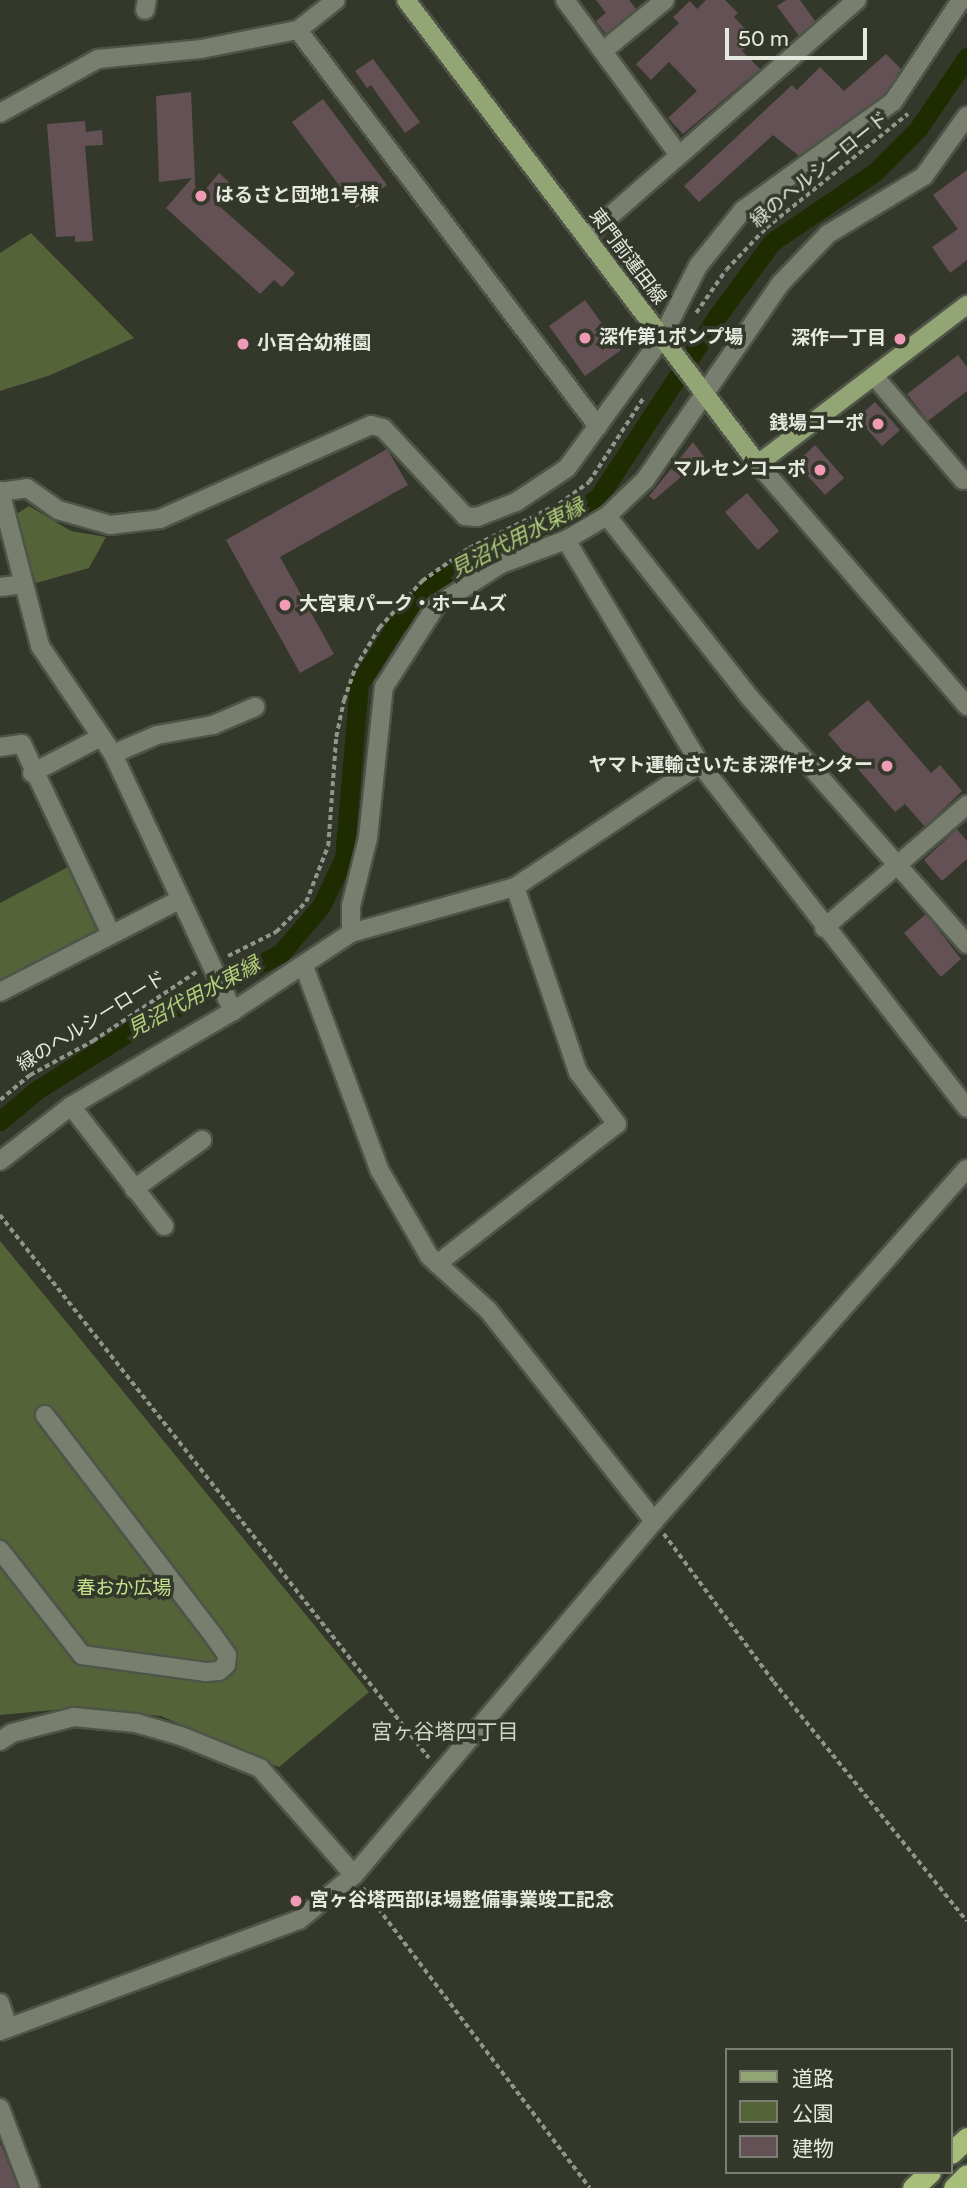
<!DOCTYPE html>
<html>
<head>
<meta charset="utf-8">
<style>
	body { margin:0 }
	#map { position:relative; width:967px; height:2188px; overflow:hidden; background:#33382a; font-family:"Varela Round","Noto Sans JP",sans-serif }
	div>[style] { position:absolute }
	.green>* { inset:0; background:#556339 }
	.canal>* { height:19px; margin:-9.5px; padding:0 9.5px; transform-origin:9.5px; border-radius:9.5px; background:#1f2b00 }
	.building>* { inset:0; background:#635156 }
	.path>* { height:3.5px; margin-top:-1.75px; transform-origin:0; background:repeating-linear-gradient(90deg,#91958a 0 5px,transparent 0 8.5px) }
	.roads { filter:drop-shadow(2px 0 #4f5448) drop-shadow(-2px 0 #4f5448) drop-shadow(0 2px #4f5448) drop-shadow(0 -2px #4f5448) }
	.minor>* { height:18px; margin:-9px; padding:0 9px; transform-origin:9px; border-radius:9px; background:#797f6f }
	.major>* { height:18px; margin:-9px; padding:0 9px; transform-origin:9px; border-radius:9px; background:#94a575 }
	.highway>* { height:21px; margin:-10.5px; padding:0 10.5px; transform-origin:10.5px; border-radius:10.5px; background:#a6be79 }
	.dots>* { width:19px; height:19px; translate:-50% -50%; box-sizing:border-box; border:4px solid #33382a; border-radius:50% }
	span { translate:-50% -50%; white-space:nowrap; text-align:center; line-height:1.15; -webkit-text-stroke:7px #33382a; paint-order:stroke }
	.street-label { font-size:19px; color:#e6e9e0 }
	.poi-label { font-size:19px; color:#e6e9e0; font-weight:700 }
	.left { translate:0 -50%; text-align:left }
	.right { translate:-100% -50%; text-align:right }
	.park-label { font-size:19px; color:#c5e38e }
	.water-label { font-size:21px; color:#b2cf7b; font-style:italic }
	.neighbourhood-label { font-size:21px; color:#cfd6c4 }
	.legend { position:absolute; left:725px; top:2048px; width:228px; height:126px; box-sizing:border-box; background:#33382a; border:2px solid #7b7f73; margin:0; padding:9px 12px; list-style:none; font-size:21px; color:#e6e9e0 }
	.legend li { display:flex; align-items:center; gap:14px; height:35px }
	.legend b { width:35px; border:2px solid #7b7f73 }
	.scale { position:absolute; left:725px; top:28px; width:142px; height:32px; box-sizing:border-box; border:4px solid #e6e9e0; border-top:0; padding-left:9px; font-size:21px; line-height:24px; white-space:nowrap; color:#e6e9e0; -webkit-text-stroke:5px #33382a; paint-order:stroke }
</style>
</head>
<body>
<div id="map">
	<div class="green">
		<i style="clip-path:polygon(31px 233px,134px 338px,48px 376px,0 391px,0 253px)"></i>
		<i style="clip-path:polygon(29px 506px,71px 531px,106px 537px,89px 568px,36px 583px,15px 515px)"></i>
		<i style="clip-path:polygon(68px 867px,98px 934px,0 984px,0 903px)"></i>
		<i style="clip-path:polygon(0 1241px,369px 1692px,279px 1767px,161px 1716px,75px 1708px,0 1715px)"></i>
	</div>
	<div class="canal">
		<i style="left:0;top:1121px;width:48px;rotate:-40deg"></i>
		<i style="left:37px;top:1090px;width:112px;rotate:-32.3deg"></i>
		<i style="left:132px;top:1030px;width:168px;rotate:-27.3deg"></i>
		<i style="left:281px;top:953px;width:62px;rotate:-49.6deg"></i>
		<i style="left:321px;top:906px;width:53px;rotate:-64.4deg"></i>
		<i style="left:344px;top:858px;width:175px;rotate:-85.1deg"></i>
		<i style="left:359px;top:684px;width:67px;rotate:-57.7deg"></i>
		<i style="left:395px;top:627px;width:60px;rotate:-48.4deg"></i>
		<i style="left:435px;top:582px;width:165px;rotate:-25.9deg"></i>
		<i style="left:583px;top:510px;width:21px;rotate:-41deg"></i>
		<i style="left:599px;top:496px;width:217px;rotate:-56.7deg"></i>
		<i style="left:718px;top:315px;width:91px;rotate:-53.5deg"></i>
		<i style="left:772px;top:242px;width:125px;rotate:-34.2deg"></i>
		<i style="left:875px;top:172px;width:61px;rotate:-45deg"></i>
		<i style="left:918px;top:129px;width:87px;rotate:-55.8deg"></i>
	</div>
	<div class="building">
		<i style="clip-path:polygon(596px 0,629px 0,636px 9px,606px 34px,596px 21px,606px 13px)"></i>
		<i style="clip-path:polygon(706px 0,725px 0,738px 13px,734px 17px,755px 39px,742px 51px,760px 69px,683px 134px,668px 118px,697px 91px,669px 62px,651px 80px,636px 64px,679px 23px,673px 17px,690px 1px,697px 9px)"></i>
		<i style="clip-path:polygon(786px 0,800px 0,815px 21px,799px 36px,777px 6px)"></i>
		<i style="clip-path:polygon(886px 54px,901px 69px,885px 94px,799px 156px,773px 135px,699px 202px,684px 186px,792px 85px,797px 90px,820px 67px,844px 91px)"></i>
		<i style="clip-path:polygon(373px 59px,420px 122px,405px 133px,371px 85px,367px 88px,355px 71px)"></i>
		<i style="clip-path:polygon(191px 92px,196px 201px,219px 173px,234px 187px,218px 205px,295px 273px,282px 287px,274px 280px,260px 294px,166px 208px,192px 178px,159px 182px,156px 96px)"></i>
		<i style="clip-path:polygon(323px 99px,387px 185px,356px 208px,292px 122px)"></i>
		<i style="clip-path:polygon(85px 121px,86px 132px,102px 130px,103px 145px,85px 146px,93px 241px,75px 242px,75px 236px,56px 237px,47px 124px)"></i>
		<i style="clip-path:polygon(967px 170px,967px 260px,950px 273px,932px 247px,958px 229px,933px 195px)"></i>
		<i style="clip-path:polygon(585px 300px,621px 350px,585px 376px,549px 326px)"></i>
		<i style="clip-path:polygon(958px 355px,967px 367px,967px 391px,928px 421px,907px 394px)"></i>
		<i style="clip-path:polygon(875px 402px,900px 430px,882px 446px,857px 418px)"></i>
		<i style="clip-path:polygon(693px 442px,704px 457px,654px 500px,649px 496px)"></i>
		<i style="clip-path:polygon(815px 445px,844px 478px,825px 495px,796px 463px)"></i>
		<i style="clip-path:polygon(387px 449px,408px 485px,280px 557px,334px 654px,300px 673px,226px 540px)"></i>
		<i style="clip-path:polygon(747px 493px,779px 531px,758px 550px,725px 512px)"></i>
		<i style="clip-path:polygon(868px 700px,931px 773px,940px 765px,962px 791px,925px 827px,905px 804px,895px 812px,828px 734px)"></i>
		<i style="clip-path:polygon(957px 829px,967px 841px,967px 859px,942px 881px,924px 860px)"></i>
		<i style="clip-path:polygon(926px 914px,961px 959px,941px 977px,904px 933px)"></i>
		<i style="clip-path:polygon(0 2145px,1px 2145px,18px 2188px,0 2188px)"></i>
	</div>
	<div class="path">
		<i style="left:696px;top:313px;width:52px;rotate:-55.1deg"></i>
		<i style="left:726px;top:270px;width:58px;rotate:-46.4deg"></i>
		<i style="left:766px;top:228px;width:182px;rotate:-38.8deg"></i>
		<i style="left:228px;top:956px;width:54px;rotate:-26.6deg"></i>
		<i style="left:276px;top:932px;width:42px;rotate:-45deg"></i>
		<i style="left:306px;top:902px;width:60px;rotate:-68.6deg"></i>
		<i style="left:328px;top:846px;width:109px;rotate:-85.8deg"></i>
		<i style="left:336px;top:737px;width:38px;rotate:-78deg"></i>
		<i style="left:344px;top:700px;width:34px;rotate:-71deg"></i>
		<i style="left:355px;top:668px;width:47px;rotate:-59deg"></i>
		<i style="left:379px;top:628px;width:64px;rotate:-47.5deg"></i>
		<i style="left:422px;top:581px;width:57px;rotate:-35.1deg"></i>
		<i style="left:469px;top:548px;width:100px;rotate:-26.1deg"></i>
		<i style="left:559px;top:504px;width:37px;rotate:-36deg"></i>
		<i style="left:589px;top:482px;width:101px;rotate:-57.1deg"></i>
		<i style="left:0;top:1100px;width:39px;rotate:-40deg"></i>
		<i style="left:30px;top:1075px;width:72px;rotate:-28.4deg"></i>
		<i style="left:93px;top:1041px;width:124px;rotate:-33.8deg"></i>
		<i style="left:0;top:1215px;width:692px;rotate:51.69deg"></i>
		<i style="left:664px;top:1534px;width:184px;rotate:53.4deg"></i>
		<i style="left:774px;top:1682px;width:307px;rotate:51.1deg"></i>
		<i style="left:363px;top:1888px;width:376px;rotate:52.9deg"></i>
	</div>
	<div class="roads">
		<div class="minor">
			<i style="left:565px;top:0;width:192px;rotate:53.7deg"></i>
			<i style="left:145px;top:10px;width:10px;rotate:-79deg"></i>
			<i style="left:298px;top:30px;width:497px;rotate:52.9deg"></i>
			<i style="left:603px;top:51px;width:80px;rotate:-39.4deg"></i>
			<i style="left:0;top:113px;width:112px;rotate:-28.9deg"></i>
			<i style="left:98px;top:59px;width:103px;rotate:-5.5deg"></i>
			<i style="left:201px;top:49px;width:99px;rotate:-11.1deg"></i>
			<i style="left:298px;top:30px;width:48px;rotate:-38.3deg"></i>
			<i style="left:586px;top:237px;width:360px;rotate:-41.2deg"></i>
			<i style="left:874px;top:376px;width:137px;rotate:49.4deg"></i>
			<i style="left:758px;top:464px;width:320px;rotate:49.2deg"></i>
			<i style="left:0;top:491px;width:160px;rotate:75.5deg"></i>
			<i style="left:40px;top:646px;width:130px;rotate:55.9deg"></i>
			<i style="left:113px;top:754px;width:284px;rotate:65deg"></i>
			<i style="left:0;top:492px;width:27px;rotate:-8deg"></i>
			<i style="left:27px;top:488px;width:38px;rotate:35deg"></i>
			<i style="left:58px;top:510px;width:54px;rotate:16.1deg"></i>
			<i style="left:110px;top:525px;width:50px;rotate:-6.8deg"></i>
			<i style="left:160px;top:519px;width:231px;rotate:-24deg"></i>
			<i style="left:371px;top:425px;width:12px;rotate:14deg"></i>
			<i style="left:383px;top:428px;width:120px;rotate:47deg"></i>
			<i style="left:465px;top:516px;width:12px;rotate:5deg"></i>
			<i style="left:477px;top:517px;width:42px;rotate:-21deg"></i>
			<i style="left:516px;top:502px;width:61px;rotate:-33.7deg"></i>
			<i style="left:567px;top:468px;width:160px;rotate:-53.9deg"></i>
			<i style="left:661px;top:339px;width:82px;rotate:-63.1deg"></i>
			<i style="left:698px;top:266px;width:72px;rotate:-51.2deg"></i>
			<i style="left:743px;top:210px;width:185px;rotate:-35.8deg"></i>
			<i style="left:893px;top:102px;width:123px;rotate:-56.3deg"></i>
			<i style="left:607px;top:516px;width:233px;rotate:51.8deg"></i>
			<i style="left:751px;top:699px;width:327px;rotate:48.6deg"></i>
			<i style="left:566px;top:540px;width:261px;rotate:59.1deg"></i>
			<i style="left:700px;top:764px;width:435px;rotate:52.2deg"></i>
			<i style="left:0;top:587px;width:23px;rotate:-7deg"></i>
			<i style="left:0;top:747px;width:22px;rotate:-8deg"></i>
			<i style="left:22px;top:744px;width:210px;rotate:64.9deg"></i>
			<i style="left:113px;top:754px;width:48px;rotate:-23.4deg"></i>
			<i style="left:157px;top:735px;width:57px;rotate:-10.1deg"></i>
			<i style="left:213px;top:725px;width:46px;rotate:-23.2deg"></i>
			<i style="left:32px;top:773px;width:78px;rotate:-27.6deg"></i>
			<i style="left:824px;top:928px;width:189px;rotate:-40.7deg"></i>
			<i style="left:351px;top:933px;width:27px;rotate:-90deg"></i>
			<i style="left:351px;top:906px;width:70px;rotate:-76deg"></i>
			<i style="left:368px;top:838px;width:152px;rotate:-84deg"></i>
			<i style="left:384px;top:687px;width:96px;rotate:-57.3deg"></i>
			<i style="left:436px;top:606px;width:77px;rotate:-32.9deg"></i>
			<i style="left:501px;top:564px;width:69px;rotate:-20.3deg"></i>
			<i style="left:566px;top:540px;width:48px;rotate:-30.3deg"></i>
			<i style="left:607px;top:516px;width:52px;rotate:-43.5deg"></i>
			<i style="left:645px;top:480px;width:238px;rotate:-55.4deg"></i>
			<i style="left:780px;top:284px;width:69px;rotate:-46.2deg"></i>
			<i style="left:828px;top:234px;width:112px;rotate:-31.1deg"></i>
			<i style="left:924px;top:176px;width:74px;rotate:-54.4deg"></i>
			<i style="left:304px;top:966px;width:219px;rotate:69.7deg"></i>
			<i style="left:380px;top:1171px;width:98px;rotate:60deg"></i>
			<i style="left:429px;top:1256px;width:80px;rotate:42.5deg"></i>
			<i style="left:488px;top:1310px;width:268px;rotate:51.8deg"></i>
			<i style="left:0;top:992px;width:203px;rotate:-27.2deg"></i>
			<i style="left:71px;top:1106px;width:152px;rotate:52.2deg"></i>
			<i style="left:0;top:1161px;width:90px;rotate:-37.8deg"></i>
			<i style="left:71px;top:1106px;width:188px;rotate:-30.4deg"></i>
			<i style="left:233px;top:1011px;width:141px;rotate:-33.5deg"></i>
			<i style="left:351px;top:933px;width:170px;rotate:-15.7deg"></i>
			<i style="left:515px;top:887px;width:222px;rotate:-33.6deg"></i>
			<i style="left:134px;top:1189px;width:84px;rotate:-35.8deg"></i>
			<i style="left:437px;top:1264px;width:228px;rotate:-37.9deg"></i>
			<i style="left:617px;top:1124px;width:65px;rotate:-126.9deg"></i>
			<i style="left:578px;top:1072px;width:195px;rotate:-108.8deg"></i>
			<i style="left:0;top:1550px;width:133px;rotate:52deg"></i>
			<i style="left:82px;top:1655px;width:125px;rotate:7.8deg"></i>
			<i style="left:206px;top:1672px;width:13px;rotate:-4deg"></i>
			<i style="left:219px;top:1671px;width:9px;rotate:-41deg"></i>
			<i style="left:226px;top:1665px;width:10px;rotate:-84deg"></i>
			<i style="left:227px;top:1655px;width:24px;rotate:-125deg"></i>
			<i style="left:213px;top:1635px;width:277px;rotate:-127.4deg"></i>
			<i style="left:0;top:1741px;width:14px;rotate:-34deg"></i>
			<i style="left:12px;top:1733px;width:64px;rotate:-14.5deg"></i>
			<i style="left:74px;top:1717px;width:62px;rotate:5.5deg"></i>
			<i style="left:136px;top:1723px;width:47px;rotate:16.1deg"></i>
			<i style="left:181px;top:1736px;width:85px;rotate:22.1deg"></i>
			<i style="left:260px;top:1768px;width:142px;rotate:48.7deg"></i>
			<i style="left:0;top:2003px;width:26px;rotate:72deg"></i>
			<i style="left:0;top:2031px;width:319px;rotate:-20.4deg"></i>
			<i style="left:299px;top:1920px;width:71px;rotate:-39.3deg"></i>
			<i style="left:354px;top:1875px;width:464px;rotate:-49.7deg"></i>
			<i style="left:654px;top:1521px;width:471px;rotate:-48.4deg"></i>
			<i style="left:0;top:2108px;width:85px;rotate:69.4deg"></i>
		</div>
		<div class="major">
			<i style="left:406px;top:0;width:582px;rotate:52.82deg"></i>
			<i style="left:758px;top:464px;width:263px;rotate:-37.3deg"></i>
		</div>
		<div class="highway">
			<i style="left:951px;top:2153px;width:22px;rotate:-43deg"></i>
			<i style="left:913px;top:2188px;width:23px;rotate:-43deg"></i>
			<i style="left:954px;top:2188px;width:18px;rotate:-45deg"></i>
		</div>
	</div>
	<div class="dots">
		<i style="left:201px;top:196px;background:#f09ab6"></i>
		<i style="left:585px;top:338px;background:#f09ab6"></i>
		<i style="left:900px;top:339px;background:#f09ab6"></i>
		<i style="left:243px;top:344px;background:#f09ab6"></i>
		<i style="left:878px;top:424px;background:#f09ab6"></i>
		<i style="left:820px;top:470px;background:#f09ab6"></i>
		<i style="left:285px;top:605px;background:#f09ab6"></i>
		<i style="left:887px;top:766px;background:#f09ab6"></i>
		<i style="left:296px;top:1901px;background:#f09ab6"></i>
	</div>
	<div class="street-label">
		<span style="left:820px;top:170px;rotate:-39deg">緑のヘルシーロード</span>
		<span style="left:627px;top:257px;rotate:53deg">東門前蓮田線</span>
		<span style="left:92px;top:1022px;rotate:-32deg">緑のヘルシーロード</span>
	</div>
	<div class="poi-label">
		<span class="left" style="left:215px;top:196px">はるさと団地1号棟</span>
		<span class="left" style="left:599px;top:338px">深作第1ポンプ場</span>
		<span class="right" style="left:886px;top:339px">深作一丁目</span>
		<span class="left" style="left:257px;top:344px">小百合幼稚園</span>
		<span class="right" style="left:864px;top:424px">銭場コーポ</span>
		<span class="right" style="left:806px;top:470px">マルセンコーポ</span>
		<span class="left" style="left:299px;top:605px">大宮東パーク・ホームズ</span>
		<span class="right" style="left:873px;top:766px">ヤマト運輸さいたま深作センター</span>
		<span class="left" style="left:310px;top:1901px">宮ヶ谷塔西部ほ場整備事業竣工記念</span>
	</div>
	<div class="park-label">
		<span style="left:124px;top:1589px">春おか広場</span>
	</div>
	<div class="water-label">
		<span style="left:518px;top:539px;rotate:-27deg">見沼代用水東縁</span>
		<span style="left:194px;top:998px;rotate:-28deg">見沼代用水東縁</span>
	</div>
	<div class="neighbourhood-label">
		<span style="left:445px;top:1733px">宮ヶ谷塔四丁目</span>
	</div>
	<ul class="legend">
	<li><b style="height:9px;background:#94a575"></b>道路</li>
	<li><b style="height:19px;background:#556339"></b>公園</li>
	<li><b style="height:19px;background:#635156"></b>建物</li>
	</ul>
	<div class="scale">50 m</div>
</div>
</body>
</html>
